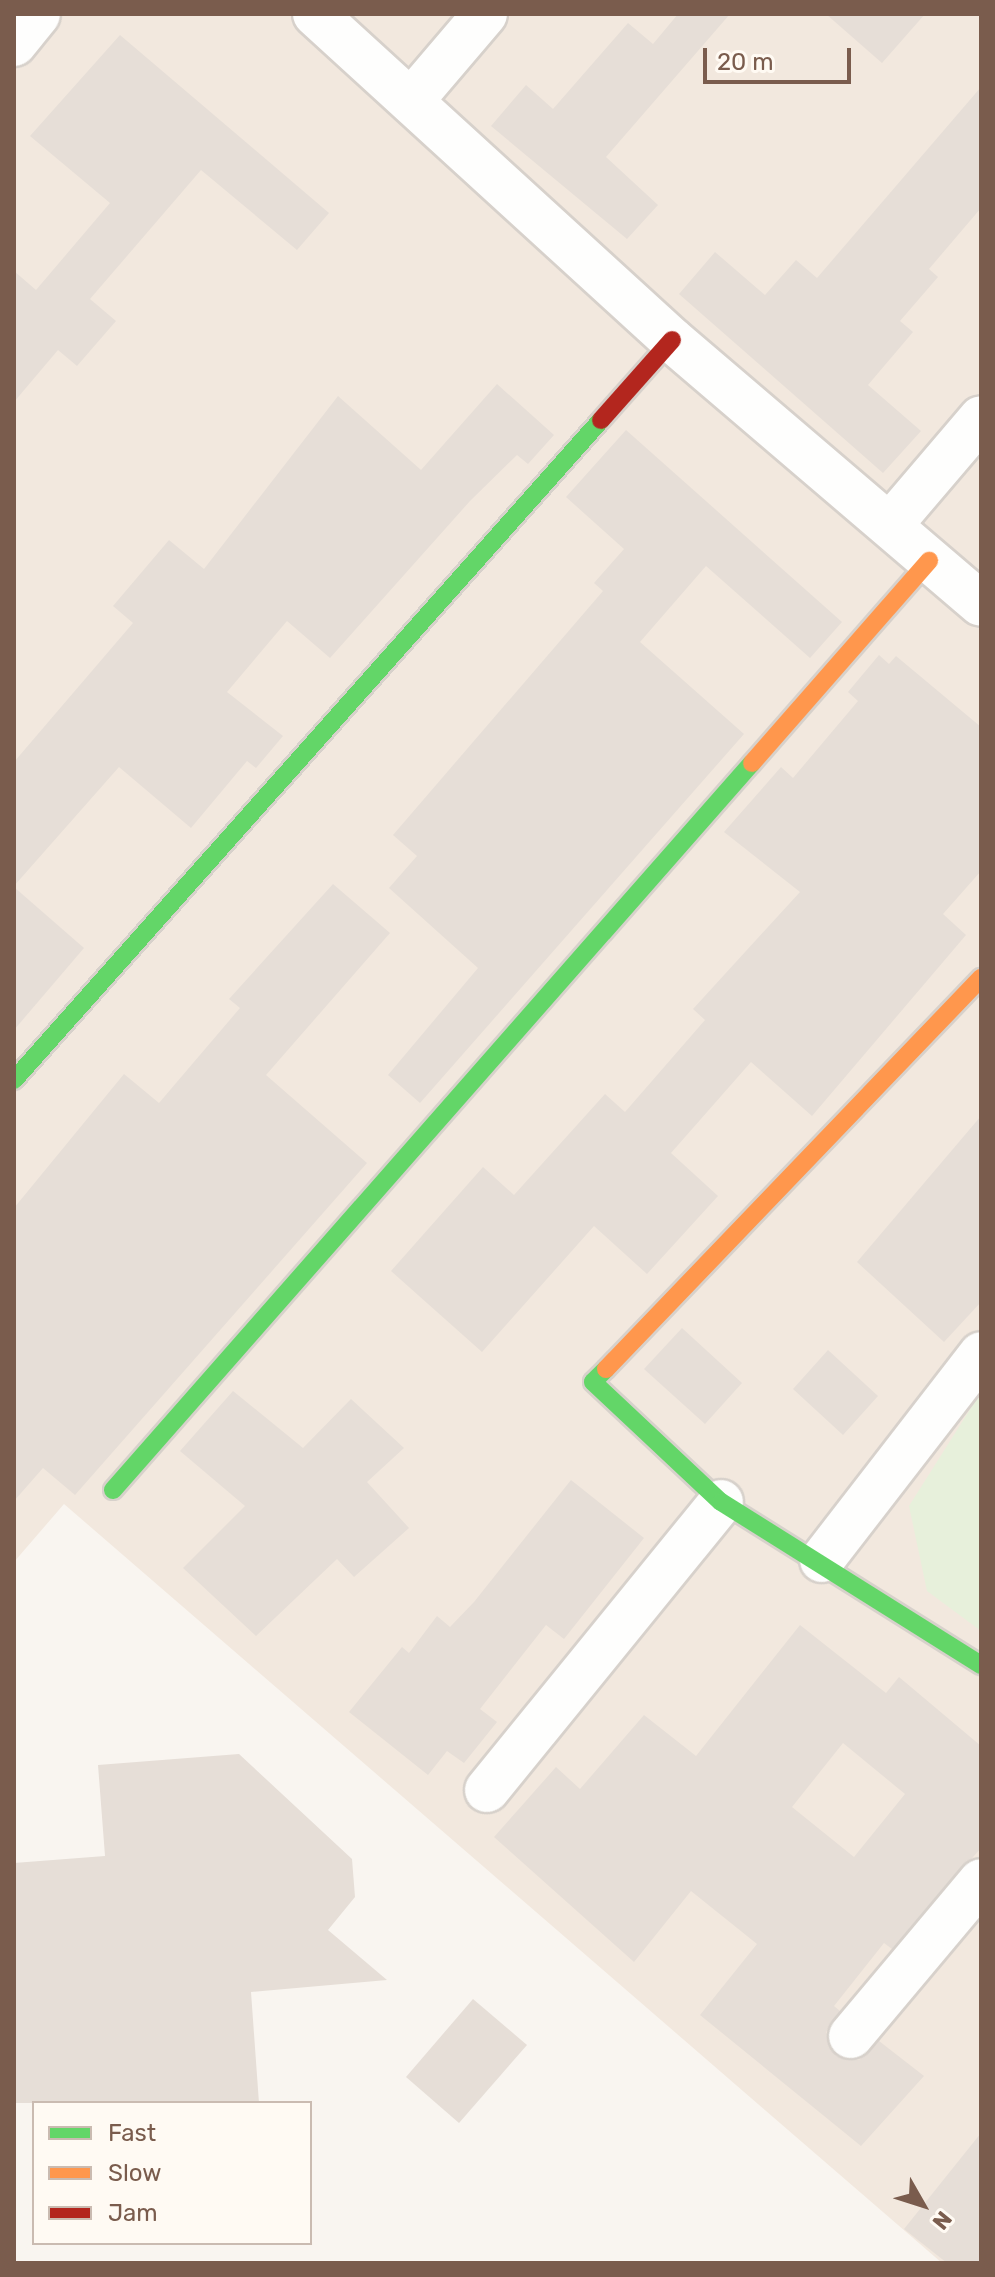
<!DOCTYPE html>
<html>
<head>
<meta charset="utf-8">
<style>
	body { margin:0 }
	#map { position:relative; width:995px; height:2277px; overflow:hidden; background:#f9f5f0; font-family:Rubik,sans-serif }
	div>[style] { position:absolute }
	.residential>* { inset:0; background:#f2e8de }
	.green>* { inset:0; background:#e7f0db }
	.building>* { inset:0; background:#e6ded7 }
	.roads { filter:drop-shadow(2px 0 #d7d1cb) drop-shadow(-2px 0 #d7d1cb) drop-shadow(0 2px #d7d1cb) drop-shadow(0 -2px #d7d1cb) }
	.street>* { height:44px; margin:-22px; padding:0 22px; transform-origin:22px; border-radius:22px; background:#fefefd }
	.fast>* { height:18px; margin:-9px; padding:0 9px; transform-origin:9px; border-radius:9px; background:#63d668 }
	.slow>* { height:18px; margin:-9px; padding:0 9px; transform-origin:9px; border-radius:9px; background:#ff974d }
	.jam>* { height:18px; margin:-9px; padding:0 9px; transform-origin:9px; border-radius:9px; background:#b3261e }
	span { translate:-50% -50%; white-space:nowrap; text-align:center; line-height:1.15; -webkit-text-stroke:6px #fffaf3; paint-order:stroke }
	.frame { position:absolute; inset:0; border:16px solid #7a5c4d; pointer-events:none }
	.legend { position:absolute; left:32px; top:2101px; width:280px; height:144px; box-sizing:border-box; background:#fffaf3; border:2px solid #cabbb1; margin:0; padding:10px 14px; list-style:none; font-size:24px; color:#7a5c4d }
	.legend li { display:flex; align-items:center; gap:16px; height:40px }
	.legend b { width:40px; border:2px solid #cabbb1 }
	.north { position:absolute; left:883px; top:2165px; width:80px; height:80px; -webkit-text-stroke:6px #fffaf3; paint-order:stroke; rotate:129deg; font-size:22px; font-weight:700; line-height:32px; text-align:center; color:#7a5c4d }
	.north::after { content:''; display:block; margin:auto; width:28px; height:36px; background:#7a5c4d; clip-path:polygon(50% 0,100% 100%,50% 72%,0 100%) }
	.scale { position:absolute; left:703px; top:48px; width:148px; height:36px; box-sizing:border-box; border:4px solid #7a5c4d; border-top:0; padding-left:10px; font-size:24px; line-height:28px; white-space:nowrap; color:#7a5c4d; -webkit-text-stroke:6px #fffaf3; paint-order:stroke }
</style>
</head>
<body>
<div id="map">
	<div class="residential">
		<i style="clip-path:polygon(14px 14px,981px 14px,981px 2263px,942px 2263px,64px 1504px,14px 1562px)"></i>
	</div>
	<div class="green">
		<i style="clip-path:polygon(981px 1392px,981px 1631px,927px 1591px,909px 1506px)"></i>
	</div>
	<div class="building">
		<i style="clip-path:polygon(678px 14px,730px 14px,606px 157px,658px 205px,627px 239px,491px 126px,526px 85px,553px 109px,628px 23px,653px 44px)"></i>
		<i style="clip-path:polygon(826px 14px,925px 14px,882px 63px)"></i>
		<i style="clip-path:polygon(120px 35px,329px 213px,297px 250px,201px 170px,90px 299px,116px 321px,77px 366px,58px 350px,14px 402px,14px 271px,36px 290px,110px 203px,30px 136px)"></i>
		<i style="clip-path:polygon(981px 87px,981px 208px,929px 269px,938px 277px,900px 321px,913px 332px,868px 385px,921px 431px,883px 473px,679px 294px,715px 252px,765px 295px,796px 260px,817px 278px)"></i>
		<i style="clip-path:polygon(497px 384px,554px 435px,528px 464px,517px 455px,470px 501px,330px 658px,287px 621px,227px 692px,283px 736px,256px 768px,247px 761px,191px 828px,119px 767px,14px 886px,14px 762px,133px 623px,113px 606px,169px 540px,204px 569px,338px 396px,421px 470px)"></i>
		<i style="clip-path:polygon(626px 430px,842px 622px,810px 658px,706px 566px,640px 642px,744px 734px,420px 1103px,388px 1075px,478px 968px,389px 888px,417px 856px,393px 835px,603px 591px,594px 583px,624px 549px,566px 497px)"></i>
		<i style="clip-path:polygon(879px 655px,889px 664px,896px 656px,981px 727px,981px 871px,943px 914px,966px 935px,812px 1116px,751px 1062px,671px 1153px,718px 1196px,647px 1274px,594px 1226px,482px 1352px,391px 1271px,483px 1167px,514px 1195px,605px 1094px,625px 1112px,705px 1020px,693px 1009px,800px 892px,724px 832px,781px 767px,793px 778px,858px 701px,848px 692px)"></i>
		<i style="clip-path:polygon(333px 884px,390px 933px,266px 1075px,367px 1163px,75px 1495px,43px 1468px,14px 1501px,14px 1208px,124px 1074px,159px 1103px,240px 1008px,229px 999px)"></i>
		<i style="clip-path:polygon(14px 887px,84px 948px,14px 1030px)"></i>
		<i style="clip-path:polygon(981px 1116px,981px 1302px,944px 1342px,857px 1262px)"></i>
		<i style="clip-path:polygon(682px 1328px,742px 1383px,705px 1424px,644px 1369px)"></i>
		<i style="clip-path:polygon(828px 1350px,878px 1396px,843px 1435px,793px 1389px)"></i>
		<i style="clip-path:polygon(233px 1391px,303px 1448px,351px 1399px,404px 1448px,367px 1482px,409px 1528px,354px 1577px,337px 1559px,256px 1636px,183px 1568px,245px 1506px,180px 1451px)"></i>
		<i style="clip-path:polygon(571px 1480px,644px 1538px,564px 1639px,546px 1625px,480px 1709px,497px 1722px,464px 1763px,447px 1751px,428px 1775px,349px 1712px,402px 1647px,409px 1653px,437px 1616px,450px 1627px,474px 1602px)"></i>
		<i style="clip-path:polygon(evenodd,800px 1625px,886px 1693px,899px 1677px,981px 1746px,981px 1848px,892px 1949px,884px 1943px,834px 2006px,840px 2011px,826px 2032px,836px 2056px,859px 2060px,879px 2041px,924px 2076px,861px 2146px,700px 2015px,757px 1944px,691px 1891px,634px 1962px,494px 1837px,556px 1767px,580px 1789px,644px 1715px,696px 1756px,800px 1625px,843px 1743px,905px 1794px,854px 1857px,792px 1807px,843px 1743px)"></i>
		<i style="clip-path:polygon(239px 1754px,352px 1859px,355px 1897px,328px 1930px,387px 1980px,251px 1992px,259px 2103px,14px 2103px,14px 1863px,105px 1856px,98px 1765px)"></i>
		<i style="clip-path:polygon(473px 1999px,527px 2045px,459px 2123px,406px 2077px)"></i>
		<i style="clip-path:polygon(981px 2133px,981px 2263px,947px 2263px,904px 2229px)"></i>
	</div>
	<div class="roads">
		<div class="street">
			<i style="left:315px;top:14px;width:483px;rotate:42.4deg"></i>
			<i style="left:672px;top:340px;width:406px;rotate:40.5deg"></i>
			<i style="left:14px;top:44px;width:38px;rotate:-51deg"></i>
			<i style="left:411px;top:101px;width:114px;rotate:-49.6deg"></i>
			<i style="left:890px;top:525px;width:140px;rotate:-49.6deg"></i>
			<i style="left:822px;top:1560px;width:260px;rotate:-52.3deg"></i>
			<i style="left:487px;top:1790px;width:371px;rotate:-50.9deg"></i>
			<i style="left:851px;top:2036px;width:202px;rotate:-50deg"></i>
		</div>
		<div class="fast">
			<i style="left:14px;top:1080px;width:883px;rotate:-48.35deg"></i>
			<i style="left:606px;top:1369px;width:18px;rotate:135deg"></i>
			<i style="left:593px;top:1382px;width:175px;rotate:43.2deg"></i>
			<i style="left:721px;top:1502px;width:307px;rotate:32.1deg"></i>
			<i style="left:113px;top:1490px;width:968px;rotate:-48.69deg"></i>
		</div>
		<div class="slow">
			<i style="left:752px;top:763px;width:269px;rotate:-48.8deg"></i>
			<i style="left:606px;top:1369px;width:542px;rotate:-46.2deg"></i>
		</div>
		<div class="jam">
			<i style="left:601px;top:420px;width:107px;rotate:-48.4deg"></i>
		</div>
	</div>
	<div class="frame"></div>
	<ul class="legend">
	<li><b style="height:10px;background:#63d668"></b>Fast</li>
	<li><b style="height:10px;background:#ff974d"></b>Slow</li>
	<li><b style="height:10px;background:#b3261e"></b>Jam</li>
	</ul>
	<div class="north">N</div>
	<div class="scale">20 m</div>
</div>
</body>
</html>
